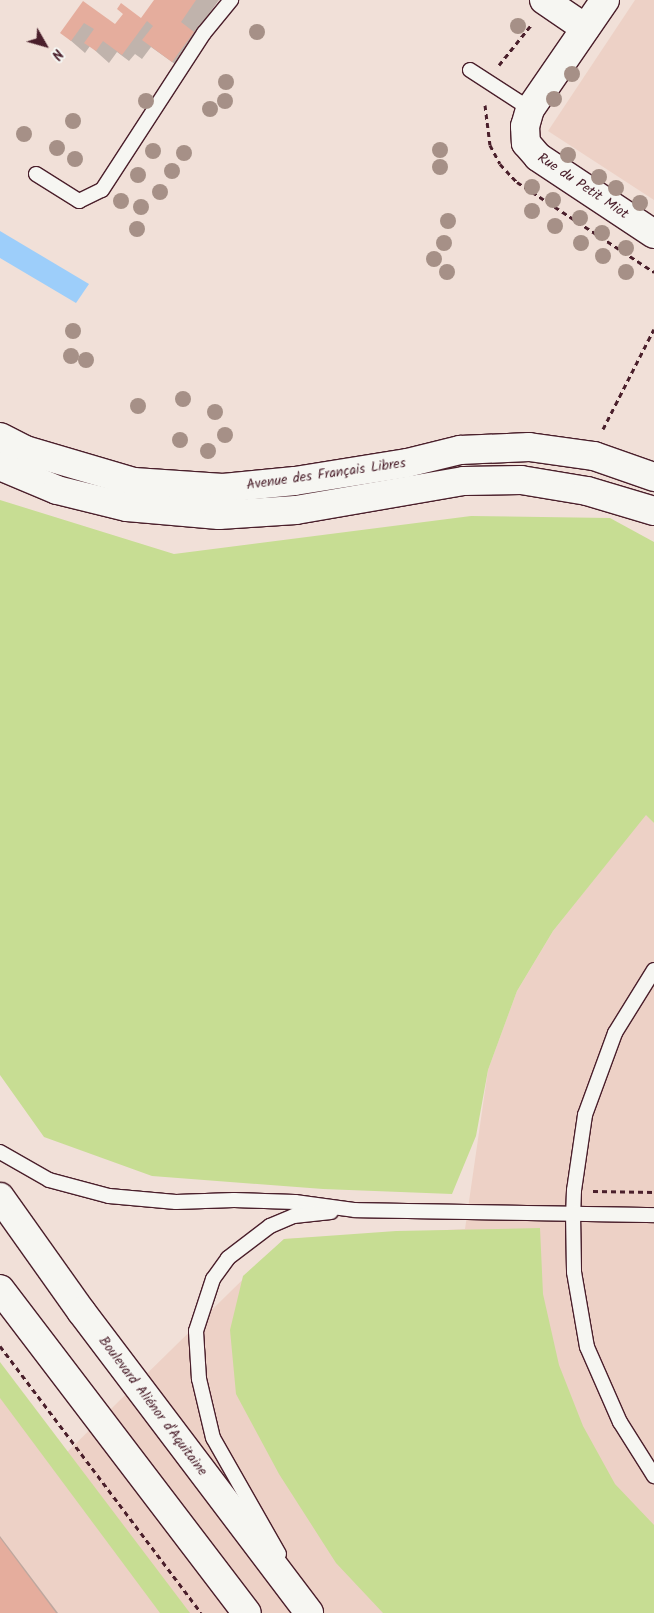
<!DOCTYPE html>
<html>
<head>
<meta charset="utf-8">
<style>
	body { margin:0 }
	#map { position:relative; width:654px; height:1613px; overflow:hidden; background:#f1e0d8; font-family:Kalam,sans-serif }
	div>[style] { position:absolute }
	.built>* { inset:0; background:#edd1c6 }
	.green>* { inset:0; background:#c7dd93 }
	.water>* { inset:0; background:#9dcefa }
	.shadow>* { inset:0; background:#0003 }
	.building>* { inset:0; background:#e5ad9d }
	.path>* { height:3px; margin-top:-1.5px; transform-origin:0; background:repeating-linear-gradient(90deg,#4a1f2b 0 5px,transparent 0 9px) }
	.roads { filter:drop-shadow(1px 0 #4a1f2b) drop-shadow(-1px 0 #4a1f2b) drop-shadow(0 1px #4a1f2b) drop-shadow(0 -1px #4a1f2b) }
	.lane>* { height:14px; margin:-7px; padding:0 7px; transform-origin:7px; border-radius:7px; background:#f6f6f2 }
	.street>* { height:28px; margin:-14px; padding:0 14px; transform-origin:14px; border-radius:14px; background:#f6f6f2 }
	.secondary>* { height:28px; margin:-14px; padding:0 14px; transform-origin:14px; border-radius:14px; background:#f6f6f2 }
	.highway>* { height:28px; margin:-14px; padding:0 14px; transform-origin:14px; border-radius:14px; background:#f6f6f2 }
	.trees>* { width:16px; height:16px; margin:-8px; border-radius:50%; background:#a69087 }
	span { translate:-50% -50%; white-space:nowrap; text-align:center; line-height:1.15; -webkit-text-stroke:4px #f6f6f2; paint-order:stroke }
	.street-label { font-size:14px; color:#4a1f2b }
	.north { position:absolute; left:20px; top:20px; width:50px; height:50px; -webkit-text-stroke:4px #f6f6f2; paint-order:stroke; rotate:128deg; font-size:14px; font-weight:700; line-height:20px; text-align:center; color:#4a1f2b }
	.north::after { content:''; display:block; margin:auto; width:18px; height:22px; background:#4a1f2b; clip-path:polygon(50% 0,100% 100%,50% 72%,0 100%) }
</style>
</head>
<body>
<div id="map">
	<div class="built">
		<i style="clip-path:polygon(635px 0,654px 0,654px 200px,548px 131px)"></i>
		<i style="clip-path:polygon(646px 814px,654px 823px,654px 1613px,0 1613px,0 1394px,57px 1462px,284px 1239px,465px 1229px,488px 1070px,517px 991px,553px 931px)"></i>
	</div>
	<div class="green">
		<i style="clip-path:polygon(0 500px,174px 554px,471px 516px,610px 518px,654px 542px,654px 823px,646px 815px,553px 931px,517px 991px,488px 1070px,476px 1136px,452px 1194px,323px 1189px,152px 1176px,44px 1137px,0 1075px)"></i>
		<i style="clip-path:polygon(540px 1228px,543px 1294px,559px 1365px,583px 1426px,615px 1484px,654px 1525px,654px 1613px,383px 1613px,336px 1563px,279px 1474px,236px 1394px,230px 1330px,243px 1276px,284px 1239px,396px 1231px)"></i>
		<i style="clip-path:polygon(0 1362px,190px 1613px,160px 1613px,0 1398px)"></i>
	</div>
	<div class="water">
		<i style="clip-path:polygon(0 231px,89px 284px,76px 303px,0 258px)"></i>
	</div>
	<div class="shadow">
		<i style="clip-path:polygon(155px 0,219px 0,194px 34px,200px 39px,179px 67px,151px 47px,142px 59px,135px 54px,129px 61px,117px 52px,109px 63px,90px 46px,85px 53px,62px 33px,83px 3px,115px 26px,142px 19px)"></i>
		<i style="clip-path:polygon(0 1536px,58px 1613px,0 1613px)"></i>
	</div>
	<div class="building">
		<i style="clip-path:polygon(154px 0,196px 0,181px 22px,194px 32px,172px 62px,142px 40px,153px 26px,147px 21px,122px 55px,103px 41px,96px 51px,84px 43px,94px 29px,84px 23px,71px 41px,60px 33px,83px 1px,115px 24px,123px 14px,117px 9px,121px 3px,141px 18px)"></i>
		<i style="clip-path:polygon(0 1538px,56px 1613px,0 1613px)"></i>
	</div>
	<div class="path">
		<i style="left:499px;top:65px;width:51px;rotate:-51.3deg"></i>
		<i style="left:485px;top:105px;width:40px;rotate:82.9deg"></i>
		<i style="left:490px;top:145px;width:21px;rotate:62deg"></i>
		<i style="left:500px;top:164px;width:25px;rotate:47deg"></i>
		<i style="left:517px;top:182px;width:164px;rotate:33.3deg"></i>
		<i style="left:603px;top:429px;width:112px;rotate:-63deg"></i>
		<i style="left:593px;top:1191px;width:61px;rotate:0.9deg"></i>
		<i style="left:0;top:1346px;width:334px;rotate:53deg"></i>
	</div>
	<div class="roads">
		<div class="lane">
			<i style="left:470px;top:70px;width:72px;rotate:33deg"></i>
			<i style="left:36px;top:174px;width:51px;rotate:32.1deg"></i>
			<i style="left:79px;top:201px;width:25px;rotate:-26deg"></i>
			<i style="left:102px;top:190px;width:187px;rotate:-57deg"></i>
			<i style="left:204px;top:33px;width:43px;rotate:-50.7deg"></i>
			<i style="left:654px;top:970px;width:74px;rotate:121.8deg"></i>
			<i style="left:615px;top:1033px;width:87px;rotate:110.1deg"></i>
			<i style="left:585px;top:1115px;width:76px;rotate:98.3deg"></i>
			<i style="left:574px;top:1190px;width:23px;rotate:92deg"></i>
			<i style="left:573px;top:1213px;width:59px;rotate:89deg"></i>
			<i style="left:574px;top:1272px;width:76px;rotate:80.2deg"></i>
			<i style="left:587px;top:1347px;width:82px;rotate:66.3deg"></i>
			<i style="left:620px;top:1422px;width:64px;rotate:57.8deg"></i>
			<i style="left:0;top:1152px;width:56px;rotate:29.7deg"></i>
			<i style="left:49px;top:1180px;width:62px;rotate:14.9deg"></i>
			<i style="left:109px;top:1196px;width:67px;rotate:5.1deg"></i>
			<i style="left:176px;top:1202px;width:58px;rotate:-2deg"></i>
			<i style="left:234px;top:1200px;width:61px;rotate:1.9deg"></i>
			<i style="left:295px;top:1202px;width:61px;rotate:7.6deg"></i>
			<i style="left:355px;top:1210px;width:299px;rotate:1deg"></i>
			<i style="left:279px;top:1554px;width:133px;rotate:-119.6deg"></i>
			<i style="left:213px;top:1438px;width:61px;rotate:-103.3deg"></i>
			<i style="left:199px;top:1379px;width:48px;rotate:-93.6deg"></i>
			<i style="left:196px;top:1331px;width:55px;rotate:-71.9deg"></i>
			<i style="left:213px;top:1279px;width:26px;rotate:-54deg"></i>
			<i style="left:228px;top:1258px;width:53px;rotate:-37.3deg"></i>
			<i style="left:270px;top:1226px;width:26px;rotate:-23deg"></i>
			<i style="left:294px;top:1216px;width:37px;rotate:-6deg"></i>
		</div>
		<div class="street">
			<i style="left:544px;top:0;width:50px;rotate:34.3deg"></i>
			<i style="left:605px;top:0;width:132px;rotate:124.5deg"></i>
			<i style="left:530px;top:109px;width:18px;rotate:106deg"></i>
			<i style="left:525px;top:126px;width:17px;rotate:87deg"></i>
			<i style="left:526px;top:143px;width:18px;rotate:49deg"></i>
			<i style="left:538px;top:157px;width:139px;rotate:33.6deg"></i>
		</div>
		<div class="secondary">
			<i style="left:0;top:437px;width:28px;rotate:27deg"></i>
			<i style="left:25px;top:450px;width:114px;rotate:16.4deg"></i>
			<i style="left:134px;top:482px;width:89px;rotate:3.9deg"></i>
			<i style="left:223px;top:488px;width:72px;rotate:-5.6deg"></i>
			<i style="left:295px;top:481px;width:113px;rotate:-9.1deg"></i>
			<i style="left:407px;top:463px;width:55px;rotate:-13.8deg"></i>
			<i style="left:460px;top:450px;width:69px;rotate:-2.5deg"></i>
			<i style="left:529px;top:447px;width:66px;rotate:7.9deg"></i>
			<i style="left:594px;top:456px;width:64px;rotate:19.3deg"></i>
			<i style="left:0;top:466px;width:62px;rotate:22.8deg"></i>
			<i style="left:57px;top:490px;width:72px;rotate:13.7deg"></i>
			<i style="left:127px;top:507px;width:92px;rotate:5deg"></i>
			<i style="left:219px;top:515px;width:77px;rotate:-3.7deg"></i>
			<i style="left:296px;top:510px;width:170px;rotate:-9.8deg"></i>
			<i style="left:464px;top:481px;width:57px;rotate:-1deg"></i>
			<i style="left:521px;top:480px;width:67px;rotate:9.5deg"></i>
			<i style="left:587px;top:491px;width:70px;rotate:16.6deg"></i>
		</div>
		<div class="highway">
			<i style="left:0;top:1197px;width:140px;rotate:54.6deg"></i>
			<i style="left:81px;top:1311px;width:378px;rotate:52.9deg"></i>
			<i style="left:0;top:1289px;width:407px;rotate:52.7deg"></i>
		</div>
	</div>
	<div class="trees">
		<i style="left:518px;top:26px"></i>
		<i style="left:257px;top:32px"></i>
		<i style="left:572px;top:74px"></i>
		<i style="left:226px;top:82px"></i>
		<i style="left:554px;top:99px"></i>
		<i style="left:146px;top:101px"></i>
		<i style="left:225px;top:101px"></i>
		<i style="left:210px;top:109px"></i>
		<i style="left:73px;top:121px"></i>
		<i style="left:24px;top:134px"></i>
		<i style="left:57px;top:148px"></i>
		<i style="left:440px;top:150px"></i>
		<i style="left:153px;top:151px"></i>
		<i style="left:184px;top:153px"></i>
		<i style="left:568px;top:155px"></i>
		<i style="left:75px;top:159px"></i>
		<i style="left:440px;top:167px"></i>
		<i style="left:172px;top:171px"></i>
		<i style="left:138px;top:175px"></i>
		<i style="left:599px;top:177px"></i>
		<i style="left:532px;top:187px"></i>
		<i style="left:616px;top:188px"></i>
		<i style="left:160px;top:192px"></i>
		<i style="left:553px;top:200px"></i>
		<i style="left:121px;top:201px"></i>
		<i style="left:640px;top:203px"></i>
		<i style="left:141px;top:207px"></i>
		<i style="left:532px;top:211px"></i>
		<i style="left:580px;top:218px"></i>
		<i style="left:448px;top:221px"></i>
		<i style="left:555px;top:226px"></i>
		<i style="left:137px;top:229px"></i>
		<i style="left:602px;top:233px"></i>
		<i style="left:444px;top:243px"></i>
		<i style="left:581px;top:243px"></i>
		<i style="left:626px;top:248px"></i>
		<i style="left:603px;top:256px"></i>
		<i style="left:434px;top:259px"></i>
		<i style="left:447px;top:272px"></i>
		<i style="left:626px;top:272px"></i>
		<i style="left:73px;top:331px"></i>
		<i style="left:71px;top:356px"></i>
		<i style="left:86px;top:360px"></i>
		<i style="left:183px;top:399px"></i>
		<i style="left:138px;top:406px"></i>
		<i style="left:215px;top:412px"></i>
		<i style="left:225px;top:435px"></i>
		<i style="left:180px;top:440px"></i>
		<i style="left:208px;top:451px"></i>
	</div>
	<div class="street-label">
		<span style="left:583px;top:186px;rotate:34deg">Rue du Petit Miot</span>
		<span style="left:326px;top:474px;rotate:-8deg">Avenue des Français Libres</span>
		<span style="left:153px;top:1406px;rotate:53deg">Boulevard Aliénor d'Aquitaine</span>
	</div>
	<div class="north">N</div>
</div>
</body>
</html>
